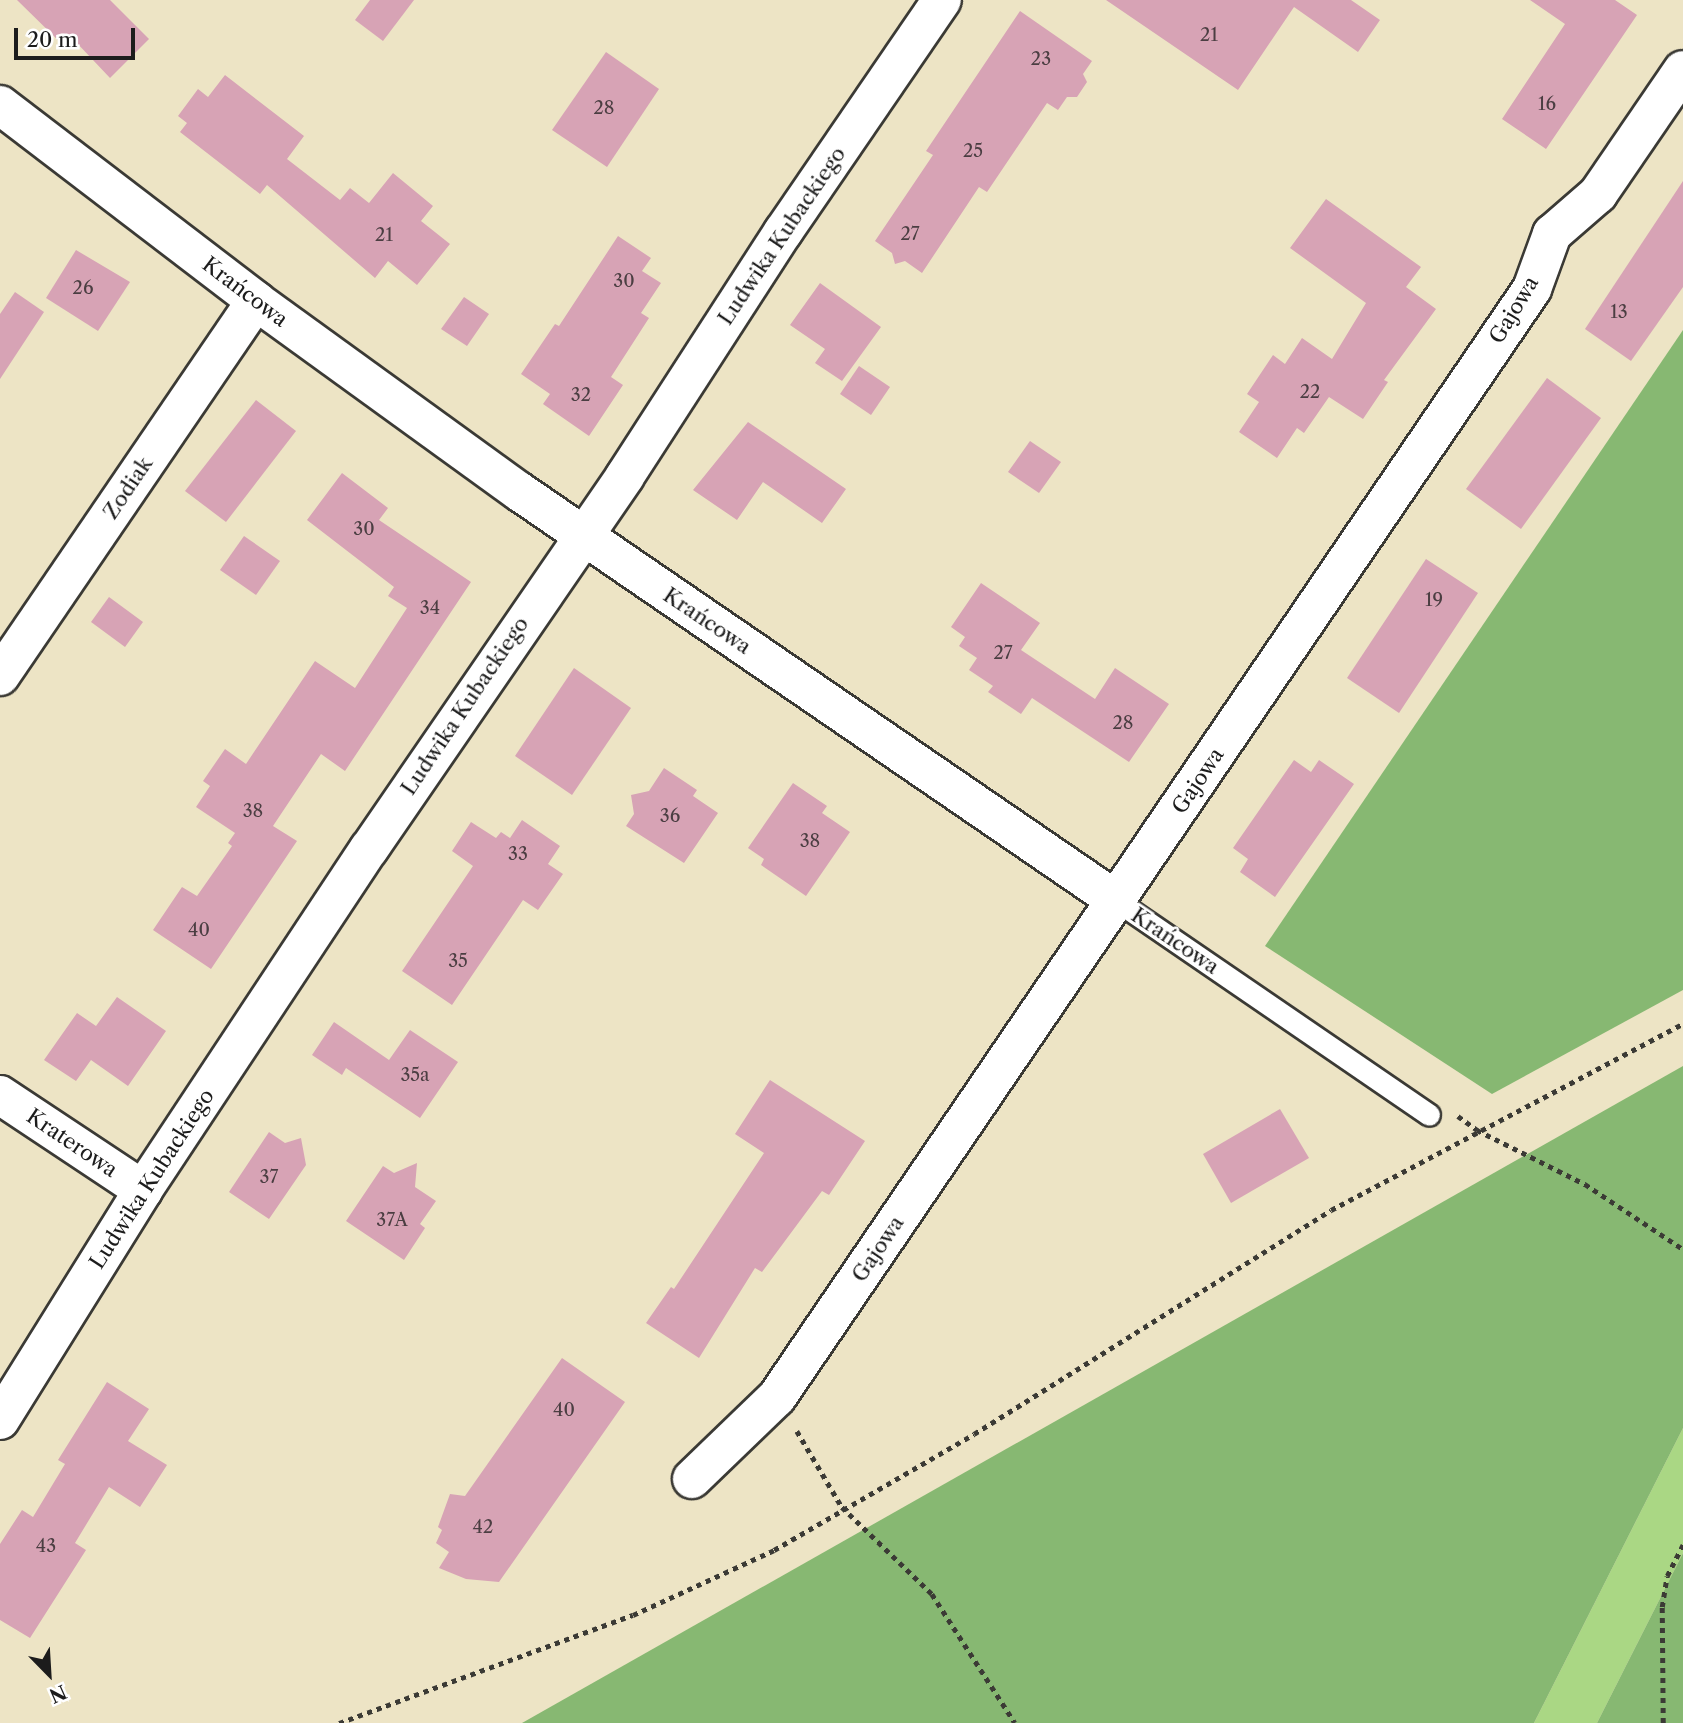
<!DOCTYPE html>
<html>
<head>
<meta charset="utf-8">
<style>
	body { margin:0 }
	#map { position:relative; width:1683px; height:1723px; overflow:hidden; background:#ede4c5; font-family:"Libre Caslon Text",serif }
	div>[style] { position:absolute }
	.green>* { inset:0; background:#aad784 }
	.forest>* { inset:0; background:#87b872 }
	.building>* { inset:0; background:#d7a3b5 }
	.path>* { height:4.5px; margin-top:-2.25px; transform-origin:0; background:repeating-linear-gradient(90deg,#3b3a35 0 5px,transparent 0 10px) }
	.roads { filter:drop-shadow(2px 0 #3b3a35) drop-shadow(-2px 0 #3b3a35) drop-shadow(0 2px #3b3a35) drop-shadow(0 -2px #3b3a35) }
	.lane>* { height:21px; margin:-10.5px; padding:0 10.5px; transform-origin:10.5px; border-radius:10.5px; background:#fff }
	.street>* { height:38px; margin:-19px; padding:0 19px; transform-origin:19px; border-radius:19px; background:#fff }
	span { translate:-50% -50%; white-space:nowrap; text-align:center; line-height:1.15; -webkit-text-stroke:5px #fff; paint-order:stroke }
	.number-label { font-size:18px; color:#4b3e42 }
	.number-label span { -webkit-text-stroke-width:0 }
	.street-label { font-size:21px; color:#1c1c1c }
	.north { position:absolute; left:14px; top:1639px; width:70px; height:70px; -webkit-text-stroke:5px #fff; paint-order:stroke; rotate:156deg; font-size:19px; font-weight:700; line-height:28px; text-align:center; color:#1c1c1c }
	.north::after { content:''; display:block; margin:auto; width:24px; height:32px; background:#1c1c1c; clip-path:polygon(50% 0,100% 100%,50% 72%,0 100%) }
	.scale { position:absolute; left:14px; top:28px; width:121px; height:32px; box-sizing:border-box; border:4px solid #1c1c1c; border-top:0; padding-left:9px; font-size:21px; line-height:24px; white-space:nowrap; color:#1c1c1c; -webkit-text-stroke:5px #fff; paint-order:stroke }
</style>
</head>
<body>
<div id="map">
	<div class="green">
		<i style="clip-path:polygon(1683px 1428px,1683px 1553px,1597px 1723px,1534px 1723px)"></i>
	</div>
	<div class="forest">
		<i style="clip-path:polygon(1683px 330px,1683px 990px,1492px 1094px,1265px 946px)"></i>
		<i style="clip-path:polygon(1683px 1066px,1683px 1428px,1534px 1723px,522px 1723px)"></i>
		<i style="clip-path:polygon(1683px 1553px,1683px 1723px,1597px 1723px)"></i>
	</div>
	<div class="building">
		<i style="clip-path:polygon(17px 0,110px 0,149px 39px,110px 78px,75px 41px,67px 49px)"></i>
		<i style="clip-path:polygon(370px 0,414px 0,383px 41px,355px 20px)"></i>
		<i style="clip-path:polygon(1106px 0,1351px 0,1380px 20px,1358px 52px,1294px 7px,1238px 90px)"></i>
		<i style="clip-path:polygon(1530px 0,1615px 0,1637px 15px,1546px 149px,1502px 119px,1565px 24px)"></i>
		<i style="clip-path:polygon(1020px 11px,1092px 61px,1083px 74px,1087px 82px,1077px 97px,1067px 97px,1058px 110px,1047px 103px,987px 192px,979px 187px,922px 273px,905px 261px,895px 264px,892px 253px,875px 241px,933px 155px,926px 151px)"></i>
		<i style="clip-path:polygon(606px 52px,659px 89px,607px 167px,552px 130px)"></i>
		<i style="clip-path:polygon(225px 75px,304px 136px,287px 159px,340px 200px,350px 188px,369px 203px,393px 173px,433px 206px,421px 221px,450px 244px,417px 285px,388px 261px,375px 278px,267px 185px,260px 194px,180px 132px,187px 123px,178px 116px,198px 89px,208px 97px)"></i>
		<i style="clip-path:polygon(1683px 181px,1683px 287px,1631px 361px,1585px 329px)"></i>
		<i style="clip-path:polygon(1326px 199px,1421px 267px,1406px 287px,1436px 309px,1384px 380px,1388px 382px,1363px 419px,1329px 397px,1304px 433px,1297px 428px,1277px 458px,1239px 432px,1259px 402px,1247px 394px,1273px 355px,1285px 364px,1302px 338px,1332px 359px,1366px 303px,1290px 248px)"></i>
		<i style="clip-path:polygon(618px 236px,651px 258px,642px 271px,661px 283px,641px 313px,649px 318px,611px 377px,623px 385px,589px 436px,543px 404px,550px 394px,521px 374px,555px 324px,559px 326px)"></i>
		<i style="clip-path:polygon(76px 250px,130px 282px,98px 331px,46px 298px)"></i>
		<i style="clip-path:polygon(820px 283px,881px 327px,842px 381px,815px 363px,825px 349px,790px 325px)"></i>
		<i style="clip-path:polygon(15px 292px,44px 312px,0 379px,0 314px)"></i>
		<i style="clip-path:polygon(464px 297px,489px 314px,467px 346px,441px 329px)"></i>
		<i style="clip-path:polygon(859px 366px,890px 387px,871px 415px,840px 394px)"></i>
		<i style="clip-path:polygon(1547px 378px,1601px 418px,1521px 529px,1466px 489px)"></i>
		<i style="clip-path:polygon(256px 400px,296px 431px,226px 522px,185px 491px)"></i>
		<i style="clip-path:polygon(748px 422px,846px 489px,822px 523px,763px 482px,737px 520px,693px 490px)"></i>
		<i style="clip-path:polygon(1030px 441px,1061px 462px,1039px 493px,1008px 472px)"></i>
		<i style="clip-path:polygon(342px 473px,388px 508px,379px 520px,471px 582px,345px 771px,321px 754px,273px 826px,297px 841px,211px 969px,153px 930px,182px 887px,197px 896px,232px 846px,228px 843px,235px 833px,196px 807px,210px 786px,203px 781px,225px 749px,246px 764px,315px 661px,355px 688px,407px 608px,388px 596px,394px 587px,307px 520px)"></i>
		<i style="clip-path:polygon(244px 536px,280px 561px,256px 595px,220px 570px)"></i>
		<i style="clip-path:polygon(1426px 559px,1478px 593px,1399px 713px,1347px 678px)"></i>
		<i style="clip-path:polygon(981px 583px,1040px 623px,1021px 650px,1095px 699px,1115px 668px,1169px 704px,1129px 762px,1032px 698px,1021px 714px,988px 692px,993px 686px,969px 670px,977px 658px,959px 646px,965px 637px,951px 627px)"></i>
		<i style="clip-path:polygon(109px 597px,143px 622px,125px 647px,91px 622px)"></i>
		<i style="clip-path:polygon(574px 668px,631px 708px,572px 795px,515px 756px)"></i>
		<i style="clip-path:polygon(1294px 760px,1311px 772px,1319px 760px,1354px 784px,1275px 897px,1240px 872px,1248px 859px,1233px 848px)"></i>
		<i style="clip-path:polygon(664px 768px,697px 790px,693px 796px,718px 813px,684px 863px,626px 826px,634px 814px,631px 795px,649px 791px)"></i>
		<i style="clip-path:polygon(793px 783px,827px 806px,822px 813px,850px 832px,806px 896px,761px 865px,764px 859px,748px 848px)"></i>
		<i style="clip-path:polygon(522px 820px,560px 846px,548px 864px,563px 874px,538px 910px,523px 900px,452px 1005px,402px 971px,473px 866px,452px 851px,471px 822px,496px 838px,501px 832px,510px 838px)"></i>
		<i style="clip-path:polygon(117px 997px,166px 1031px,128px 1086px,91px 1060px,76px 1081px,44px 1060px,77px 1013px,96px 1026px)"></i>
		<i style="clip-path:polygon(334px 1022px,389px 1060px,410px 1030px,458px 1062px,420px 1118px,346px 1068px,342px 1075px,312px 1055px)"></i>
		<i style="clip-path:polygon(770px 1080px,865px 1141px,829px 1195px,822px 1191px,762px 1272px,755px 1268px,699px 1358px,646px 1323px,671px 1287px,674px 1289px,764px 1153px,735px 1134px)"></i>
		<i style="clip-path:polygon(1280px 1109px,1309px 1158px,1231px 1203px,1203px 1154px)"></i>
		<i style="clip-path:polygon(269px 1132px,285px 1143px,301px 1138px,306px 1165px,269px 1219px,229px 1192px)"></i>
		<i style="clip-path:polygon(417px 1163px,415px 1187px,436px 1201px,420px 1224px,425px 1228px,404px 1260px,346px 1221px,383px 1166px,394px 1173px)"></i>
		<i style="clip-path:polygon(562px 1358px,625px 1402px,499px 1582px,466px 1579px,439px 1568px,449px 1552px,436px 1543px,442px 1530px,438px 1527px,450px 1494px,465px 1496px)"></i>
		<i style="clip-path:polygon(107px 1382px,149px 1409px,128px 1441px,167px 1465px,140px 1507px,109px 1487px,75px 1543px,86px 1550px,30px 1638px,0 1620px,0 1544px,22px 1510px,33px 1517px,65px 1464px,58px 1460px)"></i>
	</div>
	<div class="path">
		<i style="left:1458px;top:1116px;width:24px;rotate:36deg"></i>
		<i style="left:1477px;top:1130px;width:121px;rotate:26.6deg"></i>
		<i style="left:1585px;top:1184px;width:118px;rotate:33.6deg"></i>
		<i style="left:797px;top:1431px;width:88px;rotate:59.4deg"></i>
		<i style="left:842px;top:1507px;width:125px;rotate:44deg"></i>
		<i style="left:932px;top:1594px;width:153px;rotate:57.2deg"></i>
		<i style="left:339px;top:1723px;width:313px;rotate:-20.2deg"></i>
		<i style="left:633px;top:1615px;width:155px;rotate:-24.7deg"></i>
		<i style="left:774px;top:1550px;width:231px;rotate:-30.1deg"></i>
		<i style="left:974px;top:1434px;width:421px;rotate:-32.1deg"></i>
		<i style="left:1331px;top:1210px;width:398px;rotate:-27.9deg"></i>
		<i style="left:1663px;top:1723px;width:116px;rotate:-90.5deg"></i>
		<i style="left:1662px;top:1607px;width:31px;rotate:-81deg"></i>
		<i style="left:1667px;top:1576px;width:35px;rotate:-63deg"></i>
	</div>
	<div class="roads">
		<div class="lane">
			<i style="left:1117px;top:901px;width:378px;rotate:34.4deg"></i>
		</div>
		<div class="street">
			<i style="left:0;top:105px;width:322px;rotate:37.4deg"></i>
			<i style="left:256px;top:301px;width:326px;rotate:35.9deg"></i>
			<i style="left:520px;top:492px;width:724px;rotate:34.41deg"></i>
			<i style="left:0;top:676px;width:454px;rotate:-55.7deg"></i>
			<i style="left:0;top:1095px;width:172px;rotate:33.6deg"></i>
			<i style="left:0;top:1420px;width:271px;rotate:-58.1deg"></i>
			<i style="left:143px;top:1190px;width:409px;rotate:-56.5deg"></i>
			<i style="left:369px;top:849px;width:452px;rotate:-55.5deg"></i>
			<i style="left:625px;top:476px;width:291px;rotate:-57.1deg"></i>
			<i style="left:783px;top:232px;width:281px;rotate:-55.6deg"></i>
			<i style="left:692px;top:1479px;width:118px;rotate:-44deg"></i>
			<i style="left:777px;top:1397px;width:1341px;rotate:-55.73deg"></i>
			<i style="left:1532px;top:289px;width:59px;rotate:-70deg"></i>
			<i style="left:1552px;top:234px;width:61px;rotate:-41deg"></i>
			<i style="left:1598px;top:194px;width:150px;rotate:-55.6deg"></i>
		</div>
	</div>
	<div class="number-label">
		<span style="left:1209px;top:35px">21</span>
		<span style="left:1041px;top:59px">23</span>
		<span style="left:1547px;top:104px">16</span>
		<span style="left:604px;top:108px">28</span>
		<span style="left:973px;top:151px">25</span>
		<span style="left:910px;top:234px">27</span>
		<span style="left:384px;top:235px">21</span>
		<span style="left:624px;top:281px">30</span>
		<span style="left:83px;top:288px">26</span>
		<span style="left:1619px;top:312px">13</span>
		<span style="left:1310px;top:392px">22</span>
		<span style="left:581px;top:395px">32</span>
		<span style="left:364px;top:529px">30</span>
		<span style="left:1434px;top:600px">19</span>
		<span style="left:430px;top:608px">34</span>
		<span style="left:1003px;top:653px">27</span>
		<span style="left:1123px;top:723px">28</span>
		<span style="left:253px;top:811px">38</span>
		<span style="left:670px;top:816px">36</span>
		<span style="left:810px;top:841px">38</span>
		<span style="left:518px;top:854px">33</span>
		<span style="left:199px;top:930px">40</span>
		<span style="left:458px;top:961px">35</span>
		<span style="left:415px;top:1075px">35a</span>
		<span style="left:269px;top:1177px">37</span>
		<span style="left:392px;top:1220px">37A</span>
		<span style="left:564px;top:1410px">40</span>
		<span style="left:483px;top:1527px">42</span>
		<span style="left:46px;top:1546px">43</span>
	</div>
	<div class="street-label">
		<span style="left:782px;top:236px;rotate:-56deg">Ludwika Kubackiego</span>
		<span style="left:245px;top:292px;rotate:37deg">Krańcowa</span>
		<span style="left:1514px;top:310px;rotate:-59deg">Gajowa</span>
		<span style="left:128px;top:488px;rotate:-56deg">Zodiak</span>
		<span style="left:707px;top:621px;rotate:34deg">Krańcowa</span>
		<span style="left:465px;top:706px;rotate:-56deg">Ludwika Kubackiego</span>
		<span style="left:1198px;top:781px;rotate:-56deg">Gajowa</span>
		<span style="left:1175px;top:941px;rotate:34deg">Krańcowa</span>
		<span style="left:72px;top:1143px;rotate:34deg">Kraterowa</span>
		<span style="left:152px;top:1179px;rotate:-57deg">Ludwika Kubackiego</span>
		<span style="left:878px;top:1249px;rotate:-56deg">Gajowa</span>
	</div>
	<div class="north">N</div>
	<div class="scale">20 m</div>
</div>
</body>
</html>
